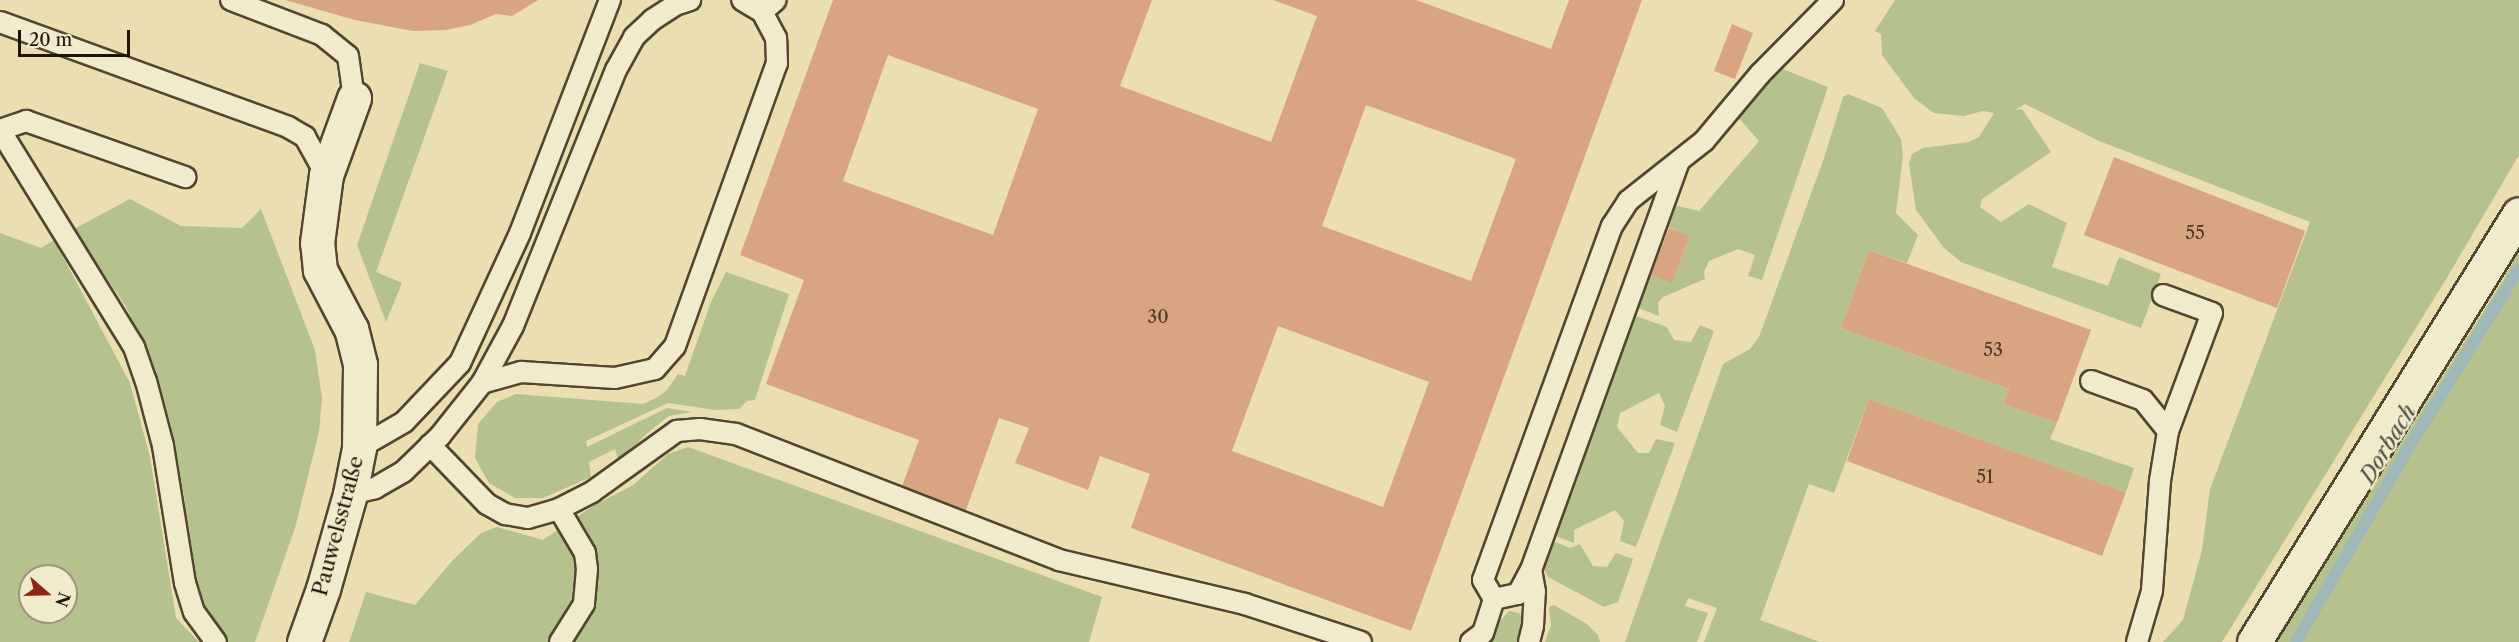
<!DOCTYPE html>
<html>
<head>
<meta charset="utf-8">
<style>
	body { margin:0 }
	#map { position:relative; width:2519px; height:642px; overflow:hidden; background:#ebdeb0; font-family:"Libre Caslon Text",serif }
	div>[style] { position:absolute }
	.green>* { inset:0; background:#b5c28d }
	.stream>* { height:12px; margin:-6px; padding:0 6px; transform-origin:6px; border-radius:6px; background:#9fb9b8 }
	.building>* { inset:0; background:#d9a580 }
	.roads { filter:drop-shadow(2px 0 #524631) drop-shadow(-2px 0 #524631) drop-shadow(0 2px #524631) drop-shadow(0 -2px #524631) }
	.lane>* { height:20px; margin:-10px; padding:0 10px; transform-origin:10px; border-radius:10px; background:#f2eacc }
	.street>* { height:33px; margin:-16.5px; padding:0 16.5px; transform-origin:16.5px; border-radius:16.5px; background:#f2eacc }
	span { translate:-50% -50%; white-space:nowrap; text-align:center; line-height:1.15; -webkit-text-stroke:5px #f2eacc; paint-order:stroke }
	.number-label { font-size:18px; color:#4e3825 }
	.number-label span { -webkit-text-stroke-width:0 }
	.street-label { font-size:21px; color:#1f1407 }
	.water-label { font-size:22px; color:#4c4e45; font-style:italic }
	.north { position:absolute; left:18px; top:564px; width:60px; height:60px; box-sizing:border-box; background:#f2eacc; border:2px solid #9e947d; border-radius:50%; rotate:110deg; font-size:16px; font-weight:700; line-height:24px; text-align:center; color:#1f1407 }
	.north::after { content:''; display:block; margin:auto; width:21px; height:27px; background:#8f2418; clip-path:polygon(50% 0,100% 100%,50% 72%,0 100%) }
	.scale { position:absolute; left:18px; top:30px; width:112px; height:27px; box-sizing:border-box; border:3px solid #1f1407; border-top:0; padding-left:8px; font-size:18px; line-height:21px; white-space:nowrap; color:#1f1407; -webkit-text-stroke:4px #f2eacc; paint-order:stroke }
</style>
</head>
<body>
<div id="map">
	<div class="green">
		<i style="clip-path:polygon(1895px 0,2519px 0,2519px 155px,2448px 276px,2222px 642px,2163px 642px,2183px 620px,2202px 550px,2210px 489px,2310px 222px,2099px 141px,2025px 104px,2015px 110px,2022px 109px,2051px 152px,1982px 199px,1980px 207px,2001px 222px,2029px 204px,2067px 223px,2052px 267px,2108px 286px,2119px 257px,2161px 274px,2141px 328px,1961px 262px,1944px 248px,1916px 210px,1909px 164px,1912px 154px,1923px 148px,1969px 142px,1979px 137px,1994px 113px,1983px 111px,1964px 116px,1934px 113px,1914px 98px,1882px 55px,1881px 34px,1875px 31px)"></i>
		<i style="clip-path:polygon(420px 63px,448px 71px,376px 272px,402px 283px,386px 322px,357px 245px)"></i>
		<i style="clip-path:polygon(1780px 68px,1828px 87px,1762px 280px,1748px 276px,1755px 255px,1738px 249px,1709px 261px,1704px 272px,1705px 279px,1663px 297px,1658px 303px,1659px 316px,1636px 307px,1651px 274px,1672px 282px,1690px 237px,1666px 226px,1673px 205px,1699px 211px,1759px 141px,1736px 115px)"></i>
		<i style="clip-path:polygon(1848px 94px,1882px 108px,1901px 139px,1903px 155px,1896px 213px,1918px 235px,1907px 263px,1869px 250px,1841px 328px,2009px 389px,2004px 404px,2057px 423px,2050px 439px,2134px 468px,2126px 492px,1869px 399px,1834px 493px,1809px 484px,1760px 620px,1820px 642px,1704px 642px,1717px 608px,1688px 598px,1685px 606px,1708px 613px,1697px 642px,1625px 642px,1723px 364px,1750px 349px,1759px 337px,1824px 158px,1843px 97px)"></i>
		<i style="clip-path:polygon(130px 199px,181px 226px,242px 228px,261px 209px,315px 350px,322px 398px,319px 432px,295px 528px,255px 642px,224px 642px,202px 607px,193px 581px,184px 496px,170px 422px,145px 349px,126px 307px,74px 229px)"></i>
		<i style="clip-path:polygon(evenodd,0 233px,41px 248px,54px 240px,130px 383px,150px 457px,176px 618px,199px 642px,0 642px,0 233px,30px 576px,66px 576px,66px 612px,30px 612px,30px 576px)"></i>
		<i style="clip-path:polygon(2519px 251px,2519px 642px,2277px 642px,2503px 280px)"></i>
		<i style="clip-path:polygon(726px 272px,789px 294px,755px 400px,747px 401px,739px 409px,715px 410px,668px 403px,586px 441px,587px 447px,667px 408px,692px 412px,669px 416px,645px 435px,619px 463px,615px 449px,589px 462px,591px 477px,543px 498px,515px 498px,489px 483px,475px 458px,478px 424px,497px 402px,516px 394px,643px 404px,658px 397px,667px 390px,678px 374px,685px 376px,711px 302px)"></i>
		<i style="clip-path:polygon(1633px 315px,1667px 327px,1674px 340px,1691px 342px,1700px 325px,1714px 331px,1677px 432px,1660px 425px,1665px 406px,1659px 393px,1620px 413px,1617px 427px,1638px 453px,1649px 453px,1656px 439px,1675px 443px,1636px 547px,1620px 541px,1624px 521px,1615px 510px,1574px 530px,1574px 543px,1553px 535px)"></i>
		<i style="clip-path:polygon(688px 447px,1102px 597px,1089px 642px,349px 642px,366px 592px,415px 605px,452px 561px,481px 533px,497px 527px,543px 540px,593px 506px,633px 485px,668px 454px)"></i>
		<i style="clip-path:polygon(1550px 540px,1570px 548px,1580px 544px,1593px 566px,1607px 567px,1616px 553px,1633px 559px,1618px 602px,1604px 607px,1548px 577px,1545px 571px,1545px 553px)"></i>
		<i style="clip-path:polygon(1554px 605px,1587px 624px,1598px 635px,1600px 642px,1545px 642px,1551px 625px,1549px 607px)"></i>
		<i style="clip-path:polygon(1509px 611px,1519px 613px,1522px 618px,1517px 642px,1481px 642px)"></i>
	</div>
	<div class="stream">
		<i style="left:2296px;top:642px;width:220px;rotate:-59.9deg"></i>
		<i style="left:2406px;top:452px;width:215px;rotate:-58.3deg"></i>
	</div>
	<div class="building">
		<i style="clip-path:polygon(285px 0,538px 0,512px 16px,496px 14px,470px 25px,446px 30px,413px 31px,355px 20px)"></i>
		<i style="clip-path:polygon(evenodd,833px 0,1152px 0,1120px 86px,1271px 142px,1317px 16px,1273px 0,1416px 0,1551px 49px,1569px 0,1642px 0,1411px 631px,1131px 528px,1150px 474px,1100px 456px,1088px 490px,1015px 463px,1029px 428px,999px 418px,966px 510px,901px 489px,919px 440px,766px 384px,804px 280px,740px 255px,833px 0,888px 55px,1038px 109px,993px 235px,843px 181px,888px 55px,833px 0,1366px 105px,1516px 159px,1471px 281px,1322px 226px,1366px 105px,833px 0,1278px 326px,1429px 382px,1383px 507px,1232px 451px,1278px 326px)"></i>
		<i style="clip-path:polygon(1732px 24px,1753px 33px,1735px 79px,1714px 71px)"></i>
		<i style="clip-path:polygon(2114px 157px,2305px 231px,2277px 308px,2084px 235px)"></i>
		<i style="clip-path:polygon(1669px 228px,1690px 236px,1672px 283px,1651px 274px)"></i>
		<i style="clip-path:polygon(1869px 250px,2091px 330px,2057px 423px,2004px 404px,2009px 389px,1841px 328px)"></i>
		<i style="clip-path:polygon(1869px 399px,2126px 492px,2102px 556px,1847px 461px)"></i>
	</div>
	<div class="roads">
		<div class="lane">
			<i style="left:231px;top:0;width:97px;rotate:21deg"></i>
			<i style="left:322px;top:35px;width:33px;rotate:39deg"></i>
			<i style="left:348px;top:56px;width:42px;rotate:81.9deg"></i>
			<i style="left:762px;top:12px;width:18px;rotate:-41deg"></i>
			<i style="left:0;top:22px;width:307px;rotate:20deg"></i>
			<i style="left:288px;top:127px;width:20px;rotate:30deg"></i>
			<i style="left:305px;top:137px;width:43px;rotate:61.1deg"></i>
			<i style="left:0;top:130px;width:255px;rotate:58.3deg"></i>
			<i style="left:134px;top:347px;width:36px;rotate:71deg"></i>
			<i style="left:146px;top:381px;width:67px;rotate:75.3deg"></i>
			<i style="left:163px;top:446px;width:139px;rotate:80.9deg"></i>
			<i style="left:185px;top:583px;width:30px;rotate:73deg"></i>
			<i style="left:194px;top:612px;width:37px;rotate:54deg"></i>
			<i style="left:0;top:130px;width:28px;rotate:-19deg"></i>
			<i style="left:26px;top:121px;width:169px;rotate:19.4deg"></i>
			<i style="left:2163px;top:295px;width:52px;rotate:20.2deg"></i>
			<i style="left:2212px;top:313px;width:126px;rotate:110.4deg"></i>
			<i style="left:2091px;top:381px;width:55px;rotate:20.1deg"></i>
			<i style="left:2143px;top:400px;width:40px;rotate:51deg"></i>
			<i style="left:2168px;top:431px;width:51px;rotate:99.1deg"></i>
			<i style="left:2160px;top:481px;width:110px;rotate:94.2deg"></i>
			<i style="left:2152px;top:591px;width:53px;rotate:106.4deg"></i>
			<i style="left:482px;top:383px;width:41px;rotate:-15.8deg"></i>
			<i style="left:521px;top:372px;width:94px;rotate:3.7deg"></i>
			<i style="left:615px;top:378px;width:41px;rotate:-12.7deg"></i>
			<i style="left:655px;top:369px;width:30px;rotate:-49deg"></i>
			<i style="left:675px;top:346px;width:301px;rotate:-70.2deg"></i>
			<i style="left:777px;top:63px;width:25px;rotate:-92deg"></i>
			<i style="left:776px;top:38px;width:30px;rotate:-118deg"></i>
			<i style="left:762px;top:12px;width:23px;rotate:-149deg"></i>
			<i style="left:430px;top:445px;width:82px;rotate:46deg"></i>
			<i style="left:487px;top:504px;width:21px;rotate:29deg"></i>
			<i style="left:505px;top:514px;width:23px;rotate:10deg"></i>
			<i style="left:528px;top:518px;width:32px;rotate:-16deg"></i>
			<i style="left:559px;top:509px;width:37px;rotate:-27deg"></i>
			<i style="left:592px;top:492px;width:105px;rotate:-35.7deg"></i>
			<i style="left:677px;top:431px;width:23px;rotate:-5deg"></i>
			<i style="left:700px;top:429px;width:36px;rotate:8deg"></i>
			<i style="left:736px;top:434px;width:347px;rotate:21.3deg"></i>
			<i style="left:1059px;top:560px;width:191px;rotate:13.3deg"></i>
			<i style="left:1245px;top:604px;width:122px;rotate:18.1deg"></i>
			<i style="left:359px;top:448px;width:52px;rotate:-30deg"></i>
			<i style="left:404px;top:422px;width:81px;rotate:-46.5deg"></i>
			<i style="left:460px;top:363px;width:143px;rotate:-65.2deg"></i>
			<i style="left:520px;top:233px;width:250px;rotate:-68.9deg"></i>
			<i style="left:350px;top:494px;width:26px;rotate:-13deg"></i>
			<i style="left:375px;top:488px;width:32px;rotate:-30deg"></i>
			<i style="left:403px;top:472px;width:52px;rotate:-44.2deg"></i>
			<i style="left:440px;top:436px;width:68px;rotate:-51.6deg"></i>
			<i style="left:482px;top:383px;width:65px;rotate:-61.5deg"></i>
			<i style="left:513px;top:326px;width:276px;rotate:-68.1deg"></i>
			<i style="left:616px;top:70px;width:38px;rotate:-61deg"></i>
			<i style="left:634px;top:37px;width:25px;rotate:-43deg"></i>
			<i style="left:652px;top:20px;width:27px;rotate:-33deg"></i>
			<i style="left:675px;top:5px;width:16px;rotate:-18deg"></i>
			<i style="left:559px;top:509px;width:51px;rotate:59.4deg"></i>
			<i style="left:585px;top:553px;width:16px;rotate:83deg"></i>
			<i style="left:587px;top:569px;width:35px;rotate:95deg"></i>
			<i style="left:584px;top:604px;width:45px;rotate:122.3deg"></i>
			<i style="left:1494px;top:599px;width:25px;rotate:-12deg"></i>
			<i style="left:1518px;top:594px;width:27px;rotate:-62deg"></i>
			<i style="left:1531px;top:570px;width:432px;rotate:-70.1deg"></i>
			<i style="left:1471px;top:642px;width:15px;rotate:-37deg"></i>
			<i style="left:1483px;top:633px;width:36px;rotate:-72deg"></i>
			<i style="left:1494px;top:599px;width:22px;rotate:-120deg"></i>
			<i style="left:1483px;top:580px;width:377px;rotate:-70deg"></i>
			<i style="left:1612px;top:226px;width:30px;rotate:-57deg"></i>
			<i style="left:1628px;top:201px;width:97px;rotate:-38.3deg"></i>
			<i style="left:1704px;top:141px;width:87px;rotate:-50.1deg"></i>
			<i style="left:1760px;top:74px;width:104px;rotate:-45.4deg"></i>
			<i style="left:1529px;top:642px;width:16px;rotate:-76deg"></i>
			<i style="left:1533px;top:626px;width:34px;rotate:-87deg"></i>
			<i style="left:1535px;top:592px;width:22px;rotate:-100deg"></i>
		</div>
		<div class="street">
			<i style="left:304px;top:642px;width:56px;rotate:-70.3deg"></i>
			<i style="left:323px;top:589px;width:99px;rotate:-74.1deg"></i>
			<i style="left:350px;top:494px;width:47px;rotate:-78.9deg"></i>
			<i style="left:359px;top:448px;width:84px;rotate:-89.3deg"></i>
			<i style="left:360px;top:364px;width:36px;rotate:-104deg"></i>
			<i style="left:351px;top:329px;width:67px;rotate:-117.7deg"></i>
			<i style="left:320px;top:270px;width:27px;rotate:-96deg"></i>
			<i style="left:317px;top:243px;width:69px;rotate:-82.5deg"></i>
			<i style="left:326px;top:175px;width:82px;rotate:-70deg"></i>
			<i style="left:2254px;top:642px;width:503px;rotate:-58.24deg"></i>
		</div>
	</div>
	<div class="number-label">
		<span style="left:2195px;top:233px">55</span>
		<span style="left:1158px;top:317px">30</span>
		<span style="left:1993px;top:350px">53</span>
		<span style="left:1985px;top:477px">51</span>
	</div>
	<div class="street-label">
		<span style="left:338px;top:526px;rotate:-75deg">Pauwelsstraße</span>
	</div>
	<div class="water-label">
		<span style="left:2388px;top:444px;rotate:-59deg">Dorbach</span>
	</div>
	<div class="north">N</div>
	<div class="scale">20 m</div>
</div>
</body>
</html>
